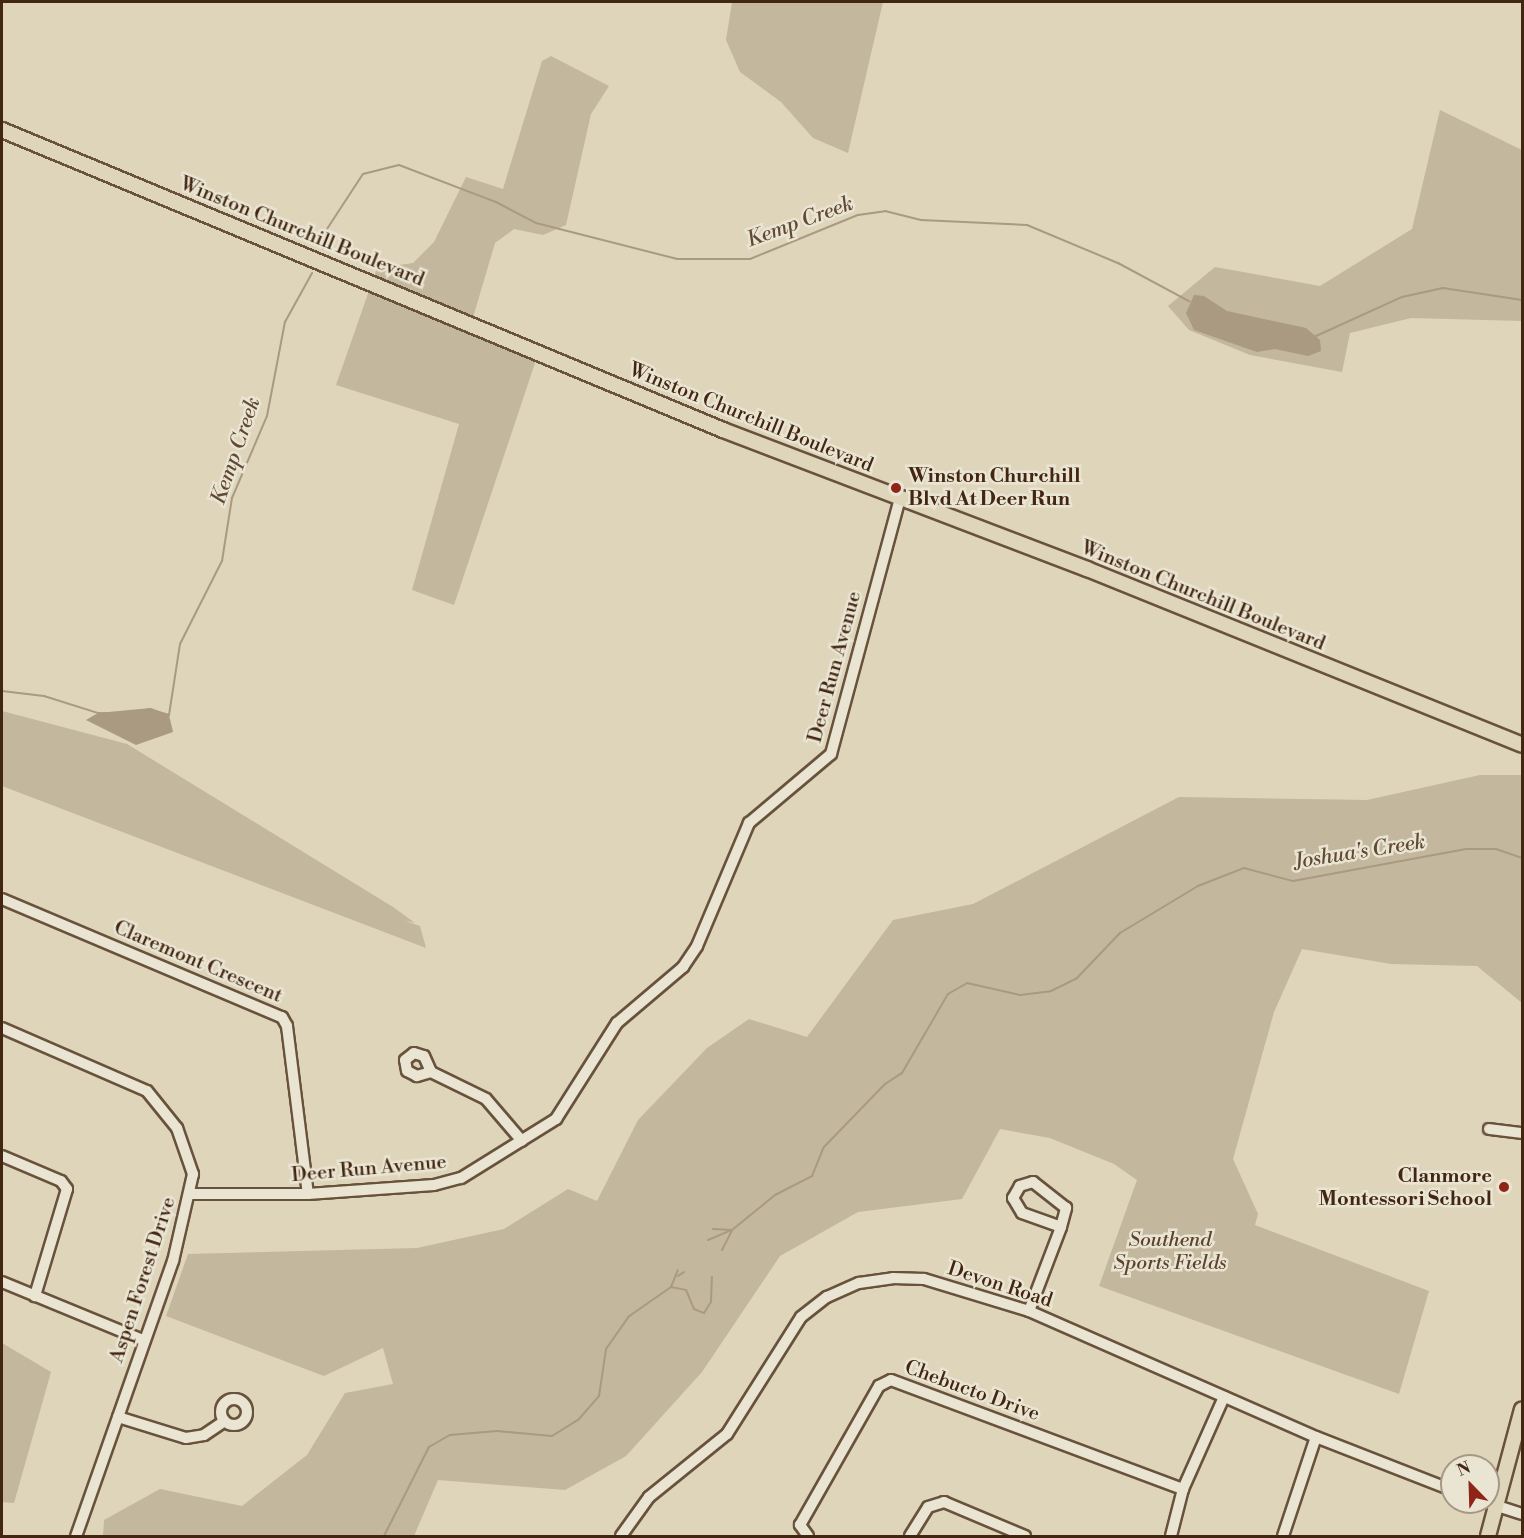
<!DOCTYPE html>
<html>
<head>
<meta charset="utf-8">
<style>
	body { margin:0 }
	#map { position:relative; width:1524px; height:1538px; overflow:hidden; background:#ded5bb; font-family:"Libre Bodoni",serif }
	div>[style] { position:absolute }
	.green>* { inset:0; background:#c3b79e }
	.water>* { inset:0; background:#a99a81 }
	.stream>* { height:2px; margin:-1px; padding:0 1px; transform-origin:1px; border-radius:1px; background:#a99a81 }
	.roads { filter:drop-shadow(2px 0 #69523c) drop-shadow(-2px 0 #69523c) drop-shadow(0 2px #69523c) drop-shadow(0 -2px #69523c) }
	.minor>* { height:10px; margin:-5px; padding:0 5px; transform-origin:5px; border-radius:5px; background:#eae4d3 }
	.minor>.ring { margin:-5px; padding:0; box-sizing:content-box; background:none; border:10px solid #eae4d3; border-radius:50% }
	.major>* { height:14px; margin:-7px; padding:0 7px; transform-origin:7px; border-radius:7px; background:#ded5bb }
	.dots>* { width:16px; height:16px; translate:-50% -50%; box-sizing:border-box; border:3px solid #eae4d3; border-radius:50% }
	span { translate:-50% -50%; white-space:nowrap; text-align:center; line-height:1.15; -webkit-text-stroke:5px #eae4d3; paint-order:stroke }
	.street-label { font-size:20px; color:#422611 }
	.poi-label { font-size:20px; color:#422611; font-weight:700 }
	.left { translate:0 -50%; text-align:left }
	.right { translate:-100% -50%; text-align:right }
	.park-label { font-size:20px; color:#5c432d; font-style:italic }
	.water-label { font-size:21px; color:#614933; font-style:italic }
	.frame { position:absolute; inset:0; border:3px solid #422611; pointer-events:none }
	.north { position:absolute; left:1440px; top:1454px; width:60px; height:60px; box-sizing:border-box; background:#eae4d3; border:2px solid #a79885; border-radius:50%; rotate:337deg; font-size:16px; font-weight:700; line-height:24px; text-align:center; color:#422611 }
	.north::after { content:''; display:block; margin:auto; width:21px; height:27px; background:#8f2418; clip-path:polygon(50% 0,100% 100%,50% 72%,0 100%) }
</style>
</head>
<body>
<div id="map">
	<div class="green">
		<i style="clip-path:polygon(732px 2px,883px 2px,848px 153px,813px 138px,781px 102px,740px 72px,726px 40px)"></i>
		<i style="clip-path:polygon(551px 56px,609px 86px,591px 114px,566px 225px,543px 235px,514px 229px,495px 243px,469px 331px,536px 360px,454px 605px,412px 590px,459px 424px,336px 385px,377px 268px,413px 263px,434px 242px,466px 177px,503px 189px,542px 61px)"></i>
		<i style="clip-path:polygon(1440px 110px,1522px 150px,1522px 321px,1411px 318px,1350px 333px,1342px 372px,1250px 355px,1189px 330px,1168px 306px,1215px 267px,1320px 286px,1412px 229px)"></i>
		<i style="clip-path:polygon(2px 711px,127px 744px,393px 907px,415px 923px,405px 921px,420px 926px,426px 948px,2px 786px)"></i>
		<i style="clip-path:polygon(1480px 775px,1522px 775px,1522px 1003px,1477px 966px,1391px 964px,1302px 949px,1274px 1012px,1233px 1159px,1258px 1214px,1255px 1225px,1429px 1291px,1399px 1394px,1099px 1286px,1137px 1180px,1114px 1164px,1050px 1138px,1000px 1129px,962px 1199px,858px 1212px,780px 1256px,702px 1372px,626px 1456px,565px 1490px,438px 1480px,414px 1536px,103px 1536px,104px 1520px,160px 1489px,242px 1506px,307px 1455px,345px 1393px,393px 1384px,383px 1348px,324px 1376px,166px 1316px,188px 1254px,417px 1248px,504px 1229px,568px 1189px,597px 1201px,638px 1120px,707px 1048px,749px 1019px,807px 1037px,893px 920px,973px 904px,1179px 797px,1367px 800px)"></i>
		<i style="clip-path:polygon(2px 1343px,51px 1372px,14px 1503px,2px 1502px)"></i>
	</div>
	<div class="water">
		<i style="clip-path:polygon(1194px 295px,1204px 296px,1227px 311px,1306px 328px,1320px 340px,1321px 351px,1308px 356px,1275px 349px,1257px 352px,1194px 330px,1186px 313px)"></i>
		<i style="clip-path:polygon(151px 708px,169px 715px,173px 732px,136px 745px,86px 720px,98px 713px)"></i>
	</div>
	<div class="stream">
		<i style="left:323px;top:249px;width:17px;rotate:-83deg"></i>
		<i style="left:325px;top:232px;width:69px;rotate:-56.8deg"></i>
		<i style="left:363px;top:174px;width:37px;rotate:-14deg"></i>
		<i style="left:399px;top:165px;width:104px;rotate:20.9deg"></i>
		<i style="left:496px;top:202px;width:45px;rotate:27.7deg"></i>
		<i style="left:536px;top:223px;width:146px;rotate:14.3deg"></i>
		<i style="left:677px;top:259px;width:73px"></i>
		<i style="left:750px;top:259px;width:117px;rotate:-22.2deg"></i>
		<i style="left:858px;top:215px;width:27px;rotate:-8deg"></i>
		<i style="left:885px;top:211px;width:37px;rotate:14deg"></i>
		<i style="left:921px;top:220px;width:106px;rotate:2.7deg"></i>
		<i style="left:1027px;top:225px;width:99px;rotate:22.7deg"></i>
		<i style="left:1118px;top:263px;width:81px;rotate:28.2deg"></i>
		<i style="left:1316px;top:336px;width:94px;rotate:-24.4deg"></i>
		<i style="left:1402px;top:297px;width:42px;rotate:-12.4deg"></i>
		<i style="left:1443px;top:288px;width:80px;rotate:8.6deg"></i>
		<i style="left:2px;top:691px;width:42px;rotate:6.8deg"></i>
		<i style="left:44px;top:696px;width:57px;rotate:17.5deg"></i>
		<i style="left:98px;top:713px;width:27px;rotate:2deg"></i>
		<i style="left:148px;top:709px;width:22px;rotate:16deg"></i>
		<i style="left:169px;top:715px;width:72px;rotate:-81.2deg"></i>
		<i style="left:180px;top:644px;width:93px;rotate:-63.2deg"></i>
		<i style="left:222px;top:561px;width:64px;rotate:-81deg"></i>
		<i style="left:232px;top:498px;width:89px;rotate:-66.9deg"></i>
		<i style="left:267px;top:416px;width:96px;rotate:-79.2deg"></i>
		<i style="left:285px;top:322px;width:56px;rotate:-61.1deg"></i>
		<i style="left:713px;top:1229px;width:18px;rotate:3deg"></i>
		<i style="left:708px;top:1240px;width:26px;rotate:-23deg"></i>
		<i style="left:722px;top:1250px;width:22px;rotate:-63deg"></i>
		<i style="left:732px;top:1230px;width:55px;rotate:-39.1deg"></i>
		<i style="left:775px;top:1195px;width:42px;rotate:-27.2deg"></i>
		<i style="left:812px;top:1176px;width:31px;rotate:-68deg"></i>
		<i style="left:824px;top:1147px;width:88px;rotate:-45.9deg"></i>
		<i style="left:885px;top:1084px;width:20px;rotate:-33deg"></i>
		<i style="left:902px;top:1073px;width:91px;rotate:-59.8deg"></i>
		<i style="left:948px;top:994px;width:22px;rotate:-30deg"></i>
		<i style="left:967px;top:983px;width:54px;rotate:12.8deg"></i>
		<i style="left:1020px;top:995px;width:31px;rotate:-7deg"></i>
		<i style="left:1051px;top:991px;width:28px;rotate:-26deg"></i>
		<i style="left:1076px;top:979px;width:64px;rotate:-46.3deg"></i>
		<i style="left:1120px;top:933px;width:91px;rotate:-31.1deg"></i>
		<i style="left:1198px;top:886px;width:49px;rotate:-21.4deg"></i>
		<i style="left:1244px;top:868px;width:51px;rotate:14.9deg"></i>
		<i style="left:1293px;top:881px;width:176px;rotate:-10.5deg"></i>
		<i style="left:1466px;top:849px;width:30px"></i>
		<i style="left:1496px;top:849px;width:28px;rotate:19deg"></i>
		<i style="left:678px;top:1276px;width:7px;rotate:-34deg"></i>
		<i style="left:671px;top:1287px;width:18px;rotate:-68deg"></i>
		<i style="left:384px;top:1536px;width:100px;rotate:-63.2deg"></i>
		<i style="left:429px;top:1447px;width:24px;rotate:-30deg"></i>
		<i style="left:450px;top:1435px;width:47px;rotate:-4.9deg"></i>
		<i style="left:497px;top:1431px;width:55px;rotate:5.2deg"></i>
		<i style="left:552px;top:1436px;width:32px;rotate:-32deg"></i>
		<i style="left:579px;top:1419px;width:30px;rotate:-49deg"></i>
		<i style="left:599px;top:1396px;width:48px;rotate:-81.5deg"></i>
		<i style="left:606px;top:1349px;width:39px;rotate:-55deg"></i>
		<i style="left:628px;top:1317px;width:52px;rotate:-34.9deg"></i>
		<i style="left:671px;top:1287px;width:15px;rotate:11deg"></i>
		<i style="left:686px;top:1290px;width:21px;rotate:67deg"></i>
		<i style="left:694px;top:1309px;width:11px;rotate:22deg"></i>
		<i style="left:704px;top:1313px;width:13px;rotate:-58deg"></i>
		<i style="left:711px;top:1302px;width:25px;rotate:-88deg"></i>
	</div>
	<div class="roads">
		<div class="minor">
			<i style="left:2px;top:899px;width:304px;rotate:22.9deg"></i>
			<i style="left:282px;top:1017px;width:10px;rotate:61deg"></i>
			<i style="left:287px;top:1026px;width:169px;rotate:82.9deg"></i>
			<i style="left:2px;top:1028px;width:158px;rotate:23.5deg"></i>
			<i style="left:147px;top:1091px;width:48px;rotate:51deg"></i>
			<i style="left:177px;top:1128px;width:49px;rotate:70.8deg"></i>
			<i style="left:193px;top:1174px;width:89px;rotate:102.9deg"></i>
			<i style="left:173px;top:1261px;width:292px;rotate:109.4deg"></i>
			<i style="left:414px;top:1053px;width:10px;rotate:17deg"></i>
			<i style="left:424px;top:1056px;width:17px;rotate:66deg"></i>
			<i style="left:431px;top:1072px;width:15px;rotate:164deg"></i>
			<i style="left:417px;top:1076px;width:11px;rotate:-153deg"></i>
			<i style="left:407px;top:1071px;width:11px;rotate:-100deg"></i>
			<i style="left:405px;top:1060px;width:11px;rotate:-38deg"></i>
			<i style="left:431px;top:1072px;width:61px;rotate:26.1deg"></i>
			<i style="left:486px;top:1099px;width:55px;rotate:49.4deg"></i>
			<i style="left:1489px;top:1129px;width:33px;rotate:7deg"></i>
			<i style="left:2px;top:1156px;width:64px;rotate:23deg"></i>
			<i style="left:61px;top:1181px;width:10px;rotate:53deg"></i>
			<i style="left:67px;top:1189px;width:112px;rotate:106.7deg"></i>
			<i style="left:191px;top:1194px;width:117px"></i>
			<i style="left:308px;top:1194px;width:126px;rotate:-4.1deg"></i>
			<i style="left:434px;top:1185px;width:28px;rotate:-15deg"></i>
			<i style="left:461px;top:1178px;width:112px;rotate:-31.8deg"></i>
			<i style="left:556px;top:1119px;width:114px;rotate:-57.6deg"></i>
			<i style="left:617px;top:1023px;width:87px;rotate:-40.3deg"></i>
			<i style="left:683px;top:967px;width:25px;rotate:-56deg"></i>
			<i style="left:697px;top:946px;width:134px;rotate:-67.1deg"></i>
			<i style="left:749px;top:823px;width:107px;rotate:-40.1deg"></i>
			<i style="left:831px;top:754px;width:265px;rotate:-74.9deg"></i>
			<i style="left:2px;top:1282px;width:152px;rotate:22.4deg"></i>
			<i style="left:1029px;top:1311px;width:90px;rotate:-69.1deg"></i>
			<i style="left:1061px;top:1227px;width:20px;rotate:-75deg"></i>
			<i style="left:1066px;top:1208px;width:42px;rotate:-141.8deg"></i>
			<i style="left:1033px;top:1182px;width:14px;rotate:163deg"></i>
			<i style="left:1020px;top:1186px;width:14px;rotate:120deg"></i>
			<i style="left:1013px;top:1198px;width:17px;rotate:59deg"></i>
			<i style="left:1022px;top:1213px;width:41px;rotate:19.7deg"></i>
			<i class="ring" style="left:221px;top:1399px;width:16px;height:16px"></i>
			<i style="left:118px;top:1417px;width:71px;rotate:17.2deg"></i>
			<i style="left:186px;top:1438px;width:18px;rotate:-9deg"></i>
			<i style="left:204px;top:1435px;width:25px;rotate:-34deg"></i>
			<i style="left:1485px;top:1502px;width:39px;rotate:18deg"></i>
			<i style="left:621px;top:1536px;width:48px;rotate:-54.3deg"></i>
			<i style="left:649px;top:1497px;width:100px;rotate:-38.9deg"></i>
			<i style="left:727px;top:1434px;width:138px;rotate:-57.7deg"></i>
			<i style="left:801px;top:1317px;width:33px;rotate:-38deg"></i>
			<i style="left:827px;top:1297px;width:35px;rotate:-24deg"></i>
			<i style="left:859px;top:1283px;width:34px;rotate:-8deg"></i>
			<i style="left:893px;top:1278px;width:31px;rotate:2deg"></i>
			<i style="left:924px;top:1279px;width:110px;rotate:16.9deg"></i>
			<i style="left:1029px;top:1311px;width:313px;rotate:23.7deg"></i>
			<i style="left:1316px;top:1437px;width:146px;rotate:21.3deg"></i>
			<i style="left:808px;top:1536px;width:14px;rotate:-126deg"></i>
			<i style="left:800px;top:1525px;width:160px;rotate:-60.4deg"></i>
			<i style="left:879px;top:1386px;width:13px;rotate:-27deg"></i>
			<i style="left:891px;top:1380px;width:312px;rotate:20.5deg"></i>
			<i style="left:910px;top:1536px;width:34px;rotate:-58deg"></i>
			<i style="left:928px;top:1507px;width:17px;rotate:-17deg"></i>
			<i style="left:944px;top:1502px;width:88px;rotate:22.8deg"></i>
			<i style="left:1171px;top:1536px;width:49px;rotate:-75.7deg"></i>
			<i style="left:1183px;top:1489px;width:101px;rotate:-66deg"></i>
			<i style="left:1283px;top:1536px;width:104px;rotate:-71.6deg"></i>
		</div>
		<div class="major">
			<i style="left:2px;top:130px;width:781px;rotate:22.59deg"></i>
			<i style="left:723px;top:430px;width:390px;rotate:20.9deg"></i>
			<i style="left:1087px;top:569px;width:469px;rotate:22deg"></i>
			<i style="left:1488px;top:1536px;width:131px;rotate:-75deg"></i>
		</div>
	</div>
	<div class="dots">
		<i style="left:896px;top:488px;background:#8f2418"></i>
		<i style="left:1504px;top:1187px;background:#8f2418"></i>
	</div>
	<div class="street-label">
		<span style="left:302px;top:232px;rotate:22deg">Winston Churchill Boulevard</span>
		<span style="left:751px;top:418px;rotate:22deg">Winston Churchill Boulevard</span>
		<span style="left:1203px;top:596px;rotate:22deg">Winston Churchill Boulevard</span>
		<span style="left:835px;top:667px;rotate:-75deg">Deer Run Avenue</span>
		<span style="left:198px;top:962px;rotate:23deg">Claremont Crescent</span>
		<span style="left:369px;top:1169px;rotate:-5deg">Deer Run Avenue</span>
		<span style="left:143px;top:1280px;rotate:-72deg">Aspen Forest Drive</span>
		<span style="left:1000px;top:1285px;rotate:18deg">Devon Road</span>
		<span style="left:972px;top:1391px;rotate:20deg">Chebucto Drive</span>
	</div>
	<div class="poi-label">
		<span class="left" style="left:908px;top:488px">Winston Churchill<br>Blvd At Deer Run</span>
		<span class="right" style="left:1492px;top:1188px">Clanmore<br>Montessori School</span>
	</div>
	<div class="park-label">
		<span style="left:1170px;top:1252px">Southend<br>Sports Fields</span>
	</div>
	<div class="water-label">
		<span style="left:800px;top:222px;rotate:-20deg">Kemp Creek</span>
		<span style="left:236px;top:451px;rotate:-71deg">Kemp Creek</span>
		<span style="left:1360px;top:852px;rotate:-9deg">Joshua's Creek</span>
	</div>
	<div class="frame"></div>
	<div class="north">N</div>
</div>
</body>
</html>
